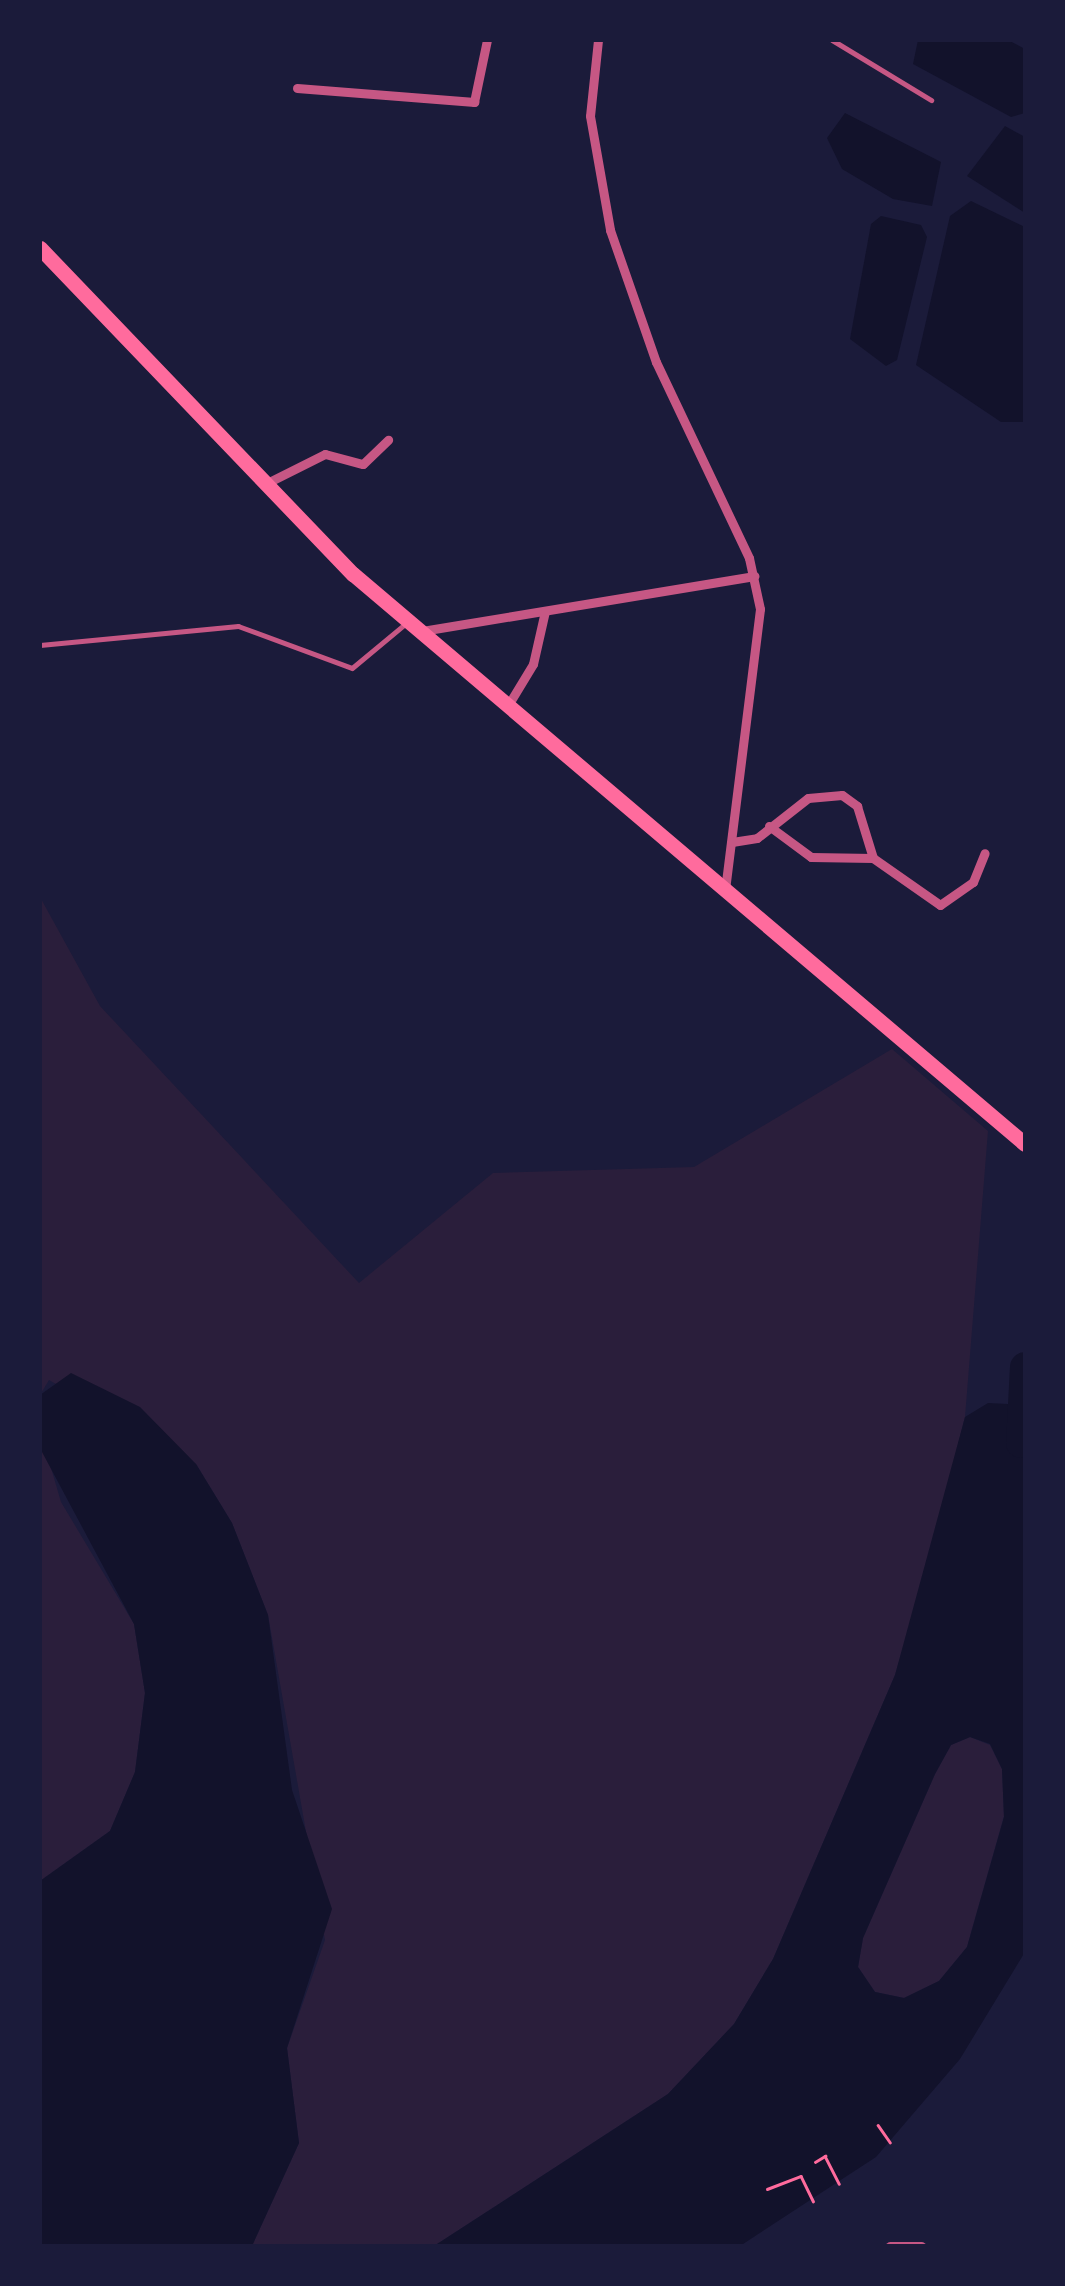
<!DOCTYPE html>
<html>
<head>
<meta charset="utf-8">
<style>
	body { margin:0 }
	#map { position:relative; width:1065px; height:2286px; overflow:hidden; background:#1b1b3a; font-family:Rubik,sans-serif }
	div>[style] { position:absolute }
	.green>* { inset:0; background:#2a1e3b }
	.water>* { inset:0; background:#12122b }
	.river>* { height:30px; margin:-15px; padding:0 15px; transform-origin:15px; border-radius:15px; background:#12122b }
	.path>* { height:2.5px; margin:-1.25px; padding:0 1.25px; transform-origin:1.25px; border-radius:1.25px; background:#ff6b9d }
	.service>* { height:5px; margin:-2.5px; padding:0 2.5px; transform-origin:2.5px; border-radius:2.5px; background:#c65784 }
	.minor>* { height:9px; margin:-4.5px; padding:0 4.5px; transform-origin:4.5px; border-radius:4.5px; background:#c65784 }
	.trunk>* { height:15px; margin:-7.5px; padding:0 7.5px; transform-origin:7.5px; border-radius:7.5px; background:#ff6b9d }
	span { translate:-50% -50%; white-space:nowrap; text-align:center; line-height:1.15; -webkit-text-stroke:10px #1b1b3a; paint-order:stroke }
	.frame { position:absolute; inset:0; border:42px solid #1b1b3a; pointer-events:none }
</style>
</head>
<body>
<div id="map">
	<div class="green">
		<i style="clip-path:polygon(40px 897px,100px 1006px,359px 1283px,493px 1173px,694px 1167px,892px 1049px,988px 1131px,965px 1417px,925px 1575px,895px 1675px,773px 1959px,734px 2024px,668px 2094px,434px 2246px,252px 2246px,299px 2143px,287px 2048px,325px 1940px,268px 1615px,232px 1523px,196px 1464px,49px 1380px,40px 1395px)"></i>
		<i style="clip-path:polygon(40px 1430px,61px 1502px,134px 1624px,145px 1693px,135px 1772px,110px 1831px,40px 1881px)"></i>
		<i style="clip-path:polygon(970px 1737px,990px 1745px,1002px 1769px,1004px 1816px,967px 1947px,939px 1981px,904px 1998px,875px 1992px,858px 1967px,863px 1938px,935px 1774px,951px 1745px)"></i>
	</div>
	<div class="water">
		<i style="clip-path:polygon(918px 40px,1008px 40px,1025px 49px,1025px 113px,1011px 117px,913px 64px)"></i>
		<i style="clip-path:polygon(845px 113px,941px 162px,932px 206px,893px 199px,842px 169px,827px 138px)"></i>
		<i style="clip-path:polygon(1005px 126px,1025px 137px,1025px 213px,967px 176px)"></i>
		<i style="clip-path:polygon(971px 201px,1025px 227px,1024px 422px,1001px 422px,916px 365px,950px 216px)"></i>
		<i style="clip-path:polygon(881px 216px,921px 225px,927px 237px,897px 360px,886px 366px,850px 339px,871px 224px)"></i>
		<i style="clip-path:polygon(71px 1373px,140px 1407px,196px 1464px,232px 1523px,268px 1615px,292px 1790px,332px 1909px,287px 2048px,299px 2143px,252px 2246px,40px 2246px,40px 1881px,110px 1831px,135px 1772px,145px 1693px,134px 1624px,42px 1452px,40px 1395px)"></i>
		<i style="clip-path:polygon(evenodd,988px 1403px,1025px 1405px,1025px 1952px,960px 2059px,876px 2157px,740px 2246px,434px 2246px,668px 2094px,734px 2024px,773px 1959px,895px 1675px,965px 1417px,988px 1403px,970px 1737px,990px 1744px,1002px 1769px,1004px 1817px,967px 1947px,939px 1981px,904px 1998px,875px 1992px,858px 1967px,863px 1938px,935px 1774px,951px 1745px,970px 1737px)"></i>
	</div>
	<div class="river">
		<i style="left:1021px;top:1443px;width:76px;rotate:-87deg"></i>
	</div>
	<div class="path">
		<i style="left:878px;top:2125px;width:21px;rotate:55deg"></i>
		<i style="left:815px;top:2162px;width:12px;rotate:-31deg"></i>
		<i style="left:825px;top:2156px;width:31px;rotate:63deg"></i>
		<i style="left:767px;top:2189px;width:36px;rotate:-21deg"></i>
		<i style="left:801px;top:2176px;width:28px;rotate:64deg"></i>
	</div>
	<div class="service">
		<i style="left:832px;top:40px;width:116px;rotate:31.2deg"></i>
		<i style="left:40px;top:645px;width:199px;rotate:-5.5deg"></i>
		<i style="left:238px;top:626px;width:121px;rotate:20.2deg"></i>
		<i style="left:352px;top:668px;width:69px;rotate:-39.7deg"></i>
	</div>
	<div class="minor">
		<i style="left:598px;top:40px;width:76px;rotate:96deg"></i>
		<i style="left:590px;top:116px;width:116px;rotate:80deg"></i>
		<i style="left:610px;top:230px;width:140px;rotate:70.8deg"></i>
		<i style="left:656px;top:362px;width:217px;rotate:64.6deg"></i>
		<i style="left:749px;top:558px;width:52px;rotate:77.8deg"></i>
		<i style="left:760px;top:609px;width:285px;rotate:97.1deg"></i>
		<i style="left:297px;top:88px;width:178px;rotate:4.5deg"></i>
		<i style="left:474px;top:102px;width:63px;rotate:-78.2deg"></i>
		<i style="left:265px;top:484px;width:67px;rotate:-26.6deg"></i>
		<i style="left:325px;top:454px;width:39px;rotate:15deg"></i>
		<i style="left:363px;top:464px;width:35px;rotate:-44deg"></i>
		<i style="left:422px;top:631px;width:337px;rotate:-9.4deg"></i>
		<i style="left:507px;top:707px;width:50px;rotate:-58.8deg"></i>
		<i style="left:533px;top:664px;width:54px;rotate:-77.2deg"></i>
		<i style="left:769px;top:826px;width:52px;rotate:36.4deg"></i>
		<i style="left:811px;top:857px;width:62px;rotate:0.9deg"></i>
		<i style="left:732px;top:842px;width:25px;rotate:-9deg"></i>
		<i style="left:757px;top:838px;width:65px;rotate:-38.1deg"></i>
		<i style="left:808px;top:798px;width:34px;rotate:-5deg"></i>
		<i style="left:842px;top:795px;width:19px;rotate:36deg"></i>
		<i style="left:857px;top:806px;width:54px;rotate:72.9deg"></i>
		<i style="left:873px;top:858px;width:82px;rotate:35deg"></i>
		<i style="left:940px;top:905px;width:40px;rotate:-34.9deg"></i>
		<i style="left:973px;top:882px;width:31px;rotate:-68deg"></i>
		<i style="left:890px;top:2246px;width:31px"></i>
	</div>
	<div class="trunk">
		<i style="left:40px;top:248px;width:452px;rotate:46.2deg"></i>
		<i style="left:353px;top:574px;width:881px;rotate:40.31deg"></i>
	</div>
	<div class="frame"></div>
</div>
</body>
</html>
